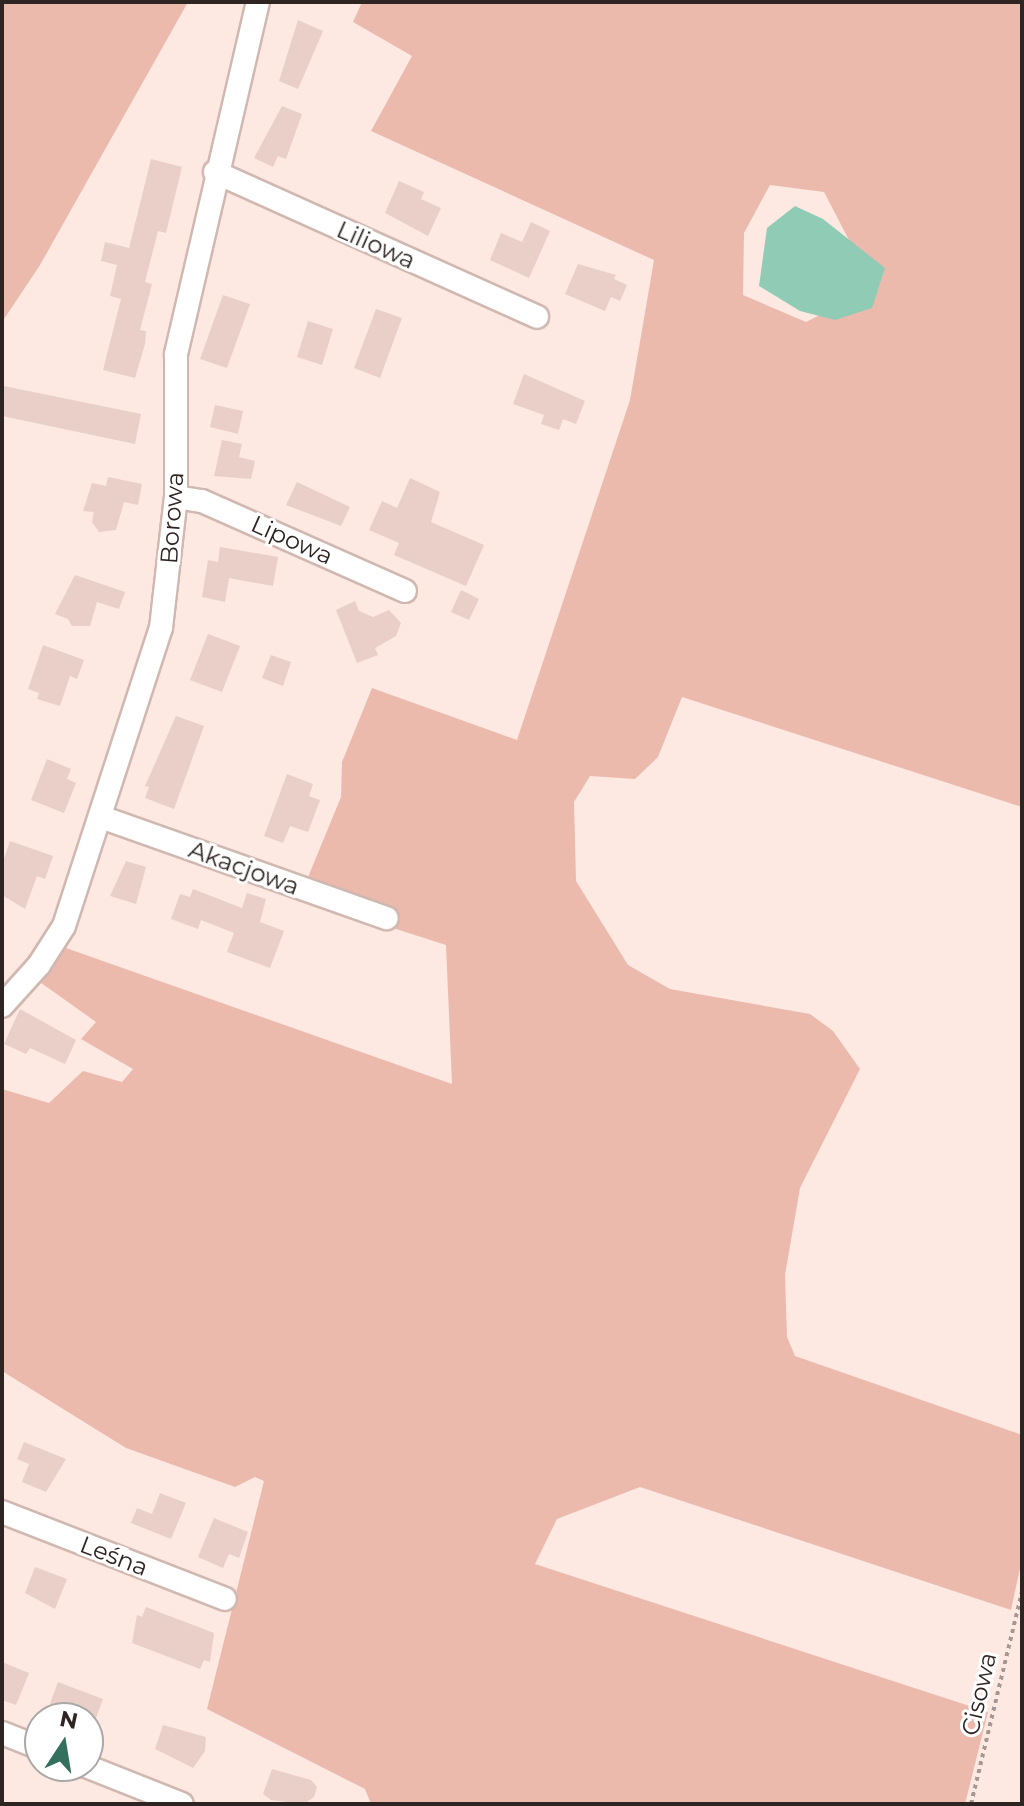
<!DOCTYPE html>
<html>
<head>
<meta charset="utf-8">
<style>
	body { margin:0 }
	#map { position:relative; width:1024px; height:1806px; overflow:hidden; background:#fde9e2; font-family:Montserrat,sans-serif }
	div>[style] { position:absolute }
	.green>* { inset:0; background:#ebbaac }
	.water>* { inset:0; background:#90cbb6 }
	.building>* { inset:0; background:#e9cfc8 }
	.path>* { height:4px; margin-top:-2px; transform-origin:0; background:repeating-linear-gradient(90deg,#a79792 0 4px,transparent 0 8px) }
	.roads { filter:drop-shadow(2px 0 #d0b8b0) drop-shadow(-2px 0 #d0b8b0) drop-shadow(0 2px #d0b8b0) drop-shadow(0 -2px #d0b8b0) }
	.street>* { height:22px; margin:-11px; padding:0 11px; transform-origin:11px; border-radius:11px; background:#fff }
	span { translate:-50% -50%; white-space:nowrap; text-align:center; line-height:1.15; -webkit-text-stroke:6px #fff; paint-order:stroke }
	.street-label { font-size:24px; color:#2e2522 }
	.frame { position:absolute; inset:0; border:4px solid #2e2522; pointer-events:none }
	.north { position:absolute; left:24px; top:1702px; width:80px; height:80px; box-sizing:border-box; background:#fff; border:2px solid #aba8a7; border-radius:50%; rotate:12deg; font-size:22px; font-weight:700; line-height:32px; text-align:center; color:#2e2522 }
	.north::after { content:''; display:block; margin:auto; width:28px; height:36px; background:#33715e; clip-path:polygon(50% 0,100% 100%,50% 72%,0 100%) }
</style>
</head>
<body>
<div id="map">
	<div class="green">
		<i style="clip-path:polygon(2px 2px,188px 2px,40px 265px,2px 322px)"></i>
		<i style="clip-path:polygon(evenodd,362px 2px,1022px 2px,1022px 807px,682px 697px,658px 757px,635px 779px,590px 776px,574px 802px,576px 881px,628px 965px,670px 989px,810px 1014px,833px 1031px,860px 1069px,800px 1188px,785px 1275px,787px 1337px,795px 1356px,1022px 1435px,1022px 1559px,1011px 1610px,640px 1487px,557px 1519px,535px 1564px,988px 1712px,965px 1804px,371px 1804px,365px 1789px,207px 1709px,264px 1481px,255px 1477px,235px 1487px,126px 1448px,2px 1371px,2px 1089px,49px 1103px,83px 1071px,122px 1082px,133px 1069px,81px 1039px,96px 1022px,37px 980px,66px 948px,452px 1084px,446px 945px,293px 896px,306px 882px,341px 797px,342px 762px,372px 688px,517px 740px,630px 400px,654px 260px,371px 131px,412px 56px,353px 22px,362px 2px,770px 185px,824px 192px,874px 288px,806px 322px,743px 295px,744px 233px,770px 185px)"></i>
	</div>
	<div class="water">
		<i style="clip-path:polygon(795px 206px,823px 219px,885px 268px,872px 308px,835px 320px,800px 311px,759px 286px,767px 228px)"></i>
	</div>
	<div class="building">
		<i style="clip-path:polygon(298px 20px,323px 31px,298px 89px,279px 81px)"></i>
		<i style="clip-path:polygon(282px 106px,302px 114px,286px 159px,278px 156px,273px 167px,254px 158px)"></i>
		<i style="clip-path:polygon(151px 159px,182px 167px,166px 233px,158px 231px,145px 282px,152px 284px,140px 330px,146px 331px,145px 344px,135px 378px,103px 370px,121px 299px,110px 296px,117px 265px,101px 261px,105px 242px,129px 248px)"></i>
		<i style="clip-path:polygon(399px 181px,424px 192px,421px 199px,441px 208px,428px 236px,385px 213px)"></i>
		<i style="clip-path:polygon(531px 222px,550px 231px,529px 278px,490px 260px,501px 233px,522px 242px)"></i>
		<i style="clip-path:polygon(578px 264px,616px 275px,614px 279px,627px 285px,620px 301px,611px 297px,605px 311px,565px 294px)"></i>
		<i style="clip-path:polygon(223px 295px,250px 304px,227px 368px,200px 359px)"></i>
		<i style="clip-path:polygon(376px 309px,402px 318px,380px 378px,354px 368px)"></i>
		<i style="clip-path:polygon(308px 321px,333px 329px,322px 365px,297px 357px)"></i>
		<i style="clip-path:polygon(524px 374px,585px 401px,576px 424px,563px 419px,559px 430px,541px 424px,544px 415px,513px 404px)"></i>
		<i style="clip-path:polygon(4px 386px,141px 414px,135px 444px,2px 416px)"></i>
		<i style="clip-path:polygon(215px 405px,243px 411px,238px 434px,210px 427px)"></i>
		<i style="clip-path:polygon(222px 440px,242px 444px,239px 457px,255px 461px,251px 479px,214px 476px)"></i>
		<i style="clip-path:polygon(108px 477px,142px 484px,138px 505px,124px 502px,116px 530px,99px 532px,92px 522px,94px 512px,83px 511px,92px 483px,106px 486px)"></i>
		<i style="clip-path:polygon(410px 478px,440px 492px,431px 522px,484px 545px,466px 586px,394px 555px,399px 543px,369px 530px,382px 501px,397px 508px)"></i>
		<i style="clip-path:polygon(297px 482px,350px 507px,341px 526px,286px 505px)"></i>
		<i style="clip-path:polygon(220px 547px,278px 557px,273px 586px,229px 578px,225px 602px,202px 597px,208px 560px,218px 562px)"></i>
		<i style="clip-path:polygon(75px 575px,125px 592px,119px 609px,97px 602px,90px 626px,72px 626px,68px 619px,55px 614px)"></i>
		<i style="clip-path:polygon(461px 590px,479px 599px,469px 620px,451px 612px)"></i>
		<i style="clip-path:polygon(355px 601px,359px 611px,373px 617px,389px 610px,401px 623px,396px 636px,375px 648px,378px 655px,357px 663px,336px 610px)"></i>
		<i style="clip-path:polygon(208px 634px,240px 646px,222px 692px,190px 680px)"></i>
		<i style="clip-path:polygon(43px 645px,84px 660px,77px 679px,70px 676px,60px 706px,37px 699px,39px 693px,28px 689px)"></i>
		<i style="clip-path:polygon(271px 655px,291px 662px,283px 686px,262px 678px)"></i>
		<i style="clip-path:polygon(176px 716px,204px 726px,174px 809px,145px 798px,149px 787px,145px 786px)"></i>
		<i style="clip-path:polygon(47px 759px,71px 769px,67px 779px,76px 783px,64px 813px,31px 800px)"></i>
		<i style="clip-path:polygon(287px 774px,313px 784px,309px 796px,320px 800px,308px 832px,290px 826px,283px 843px,264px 836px)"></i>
		<i style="clip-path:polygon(10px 841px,53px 856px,45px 879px,37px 876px,25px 909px,2px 895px,2px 865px)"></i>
		<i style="clip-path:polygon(126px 861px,146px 867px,136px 904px,110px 896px)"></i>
		<i style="clip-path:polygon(193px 889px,242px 908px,247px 893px,266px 899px,260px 922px,284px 931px,270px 968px,227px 952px,234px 933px,201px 920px,198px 929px,171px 919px,180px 894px,190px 897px)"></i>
		<i style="clip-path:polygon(20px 1009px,76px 1040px,65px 1064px,30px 1048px,26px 1054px,4px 1044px)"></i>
		<i style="clip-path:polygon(24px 1442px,66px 1459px,46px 1492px,22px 1482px,29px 1464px,17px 1459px)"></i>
		<i style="clip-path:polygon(160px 1493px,186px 1503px,171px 1539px,131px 1523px,137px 1508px,152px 1514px)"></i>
		<i style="clip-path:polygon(214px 1518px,248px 1532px,239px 1558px,229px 1554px,223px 1568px,198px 1557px)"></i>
		<i style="clip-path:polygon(35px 1567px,67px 1579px,55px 1609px,25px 1593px)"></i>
		<i style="clip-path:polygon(146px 1607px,214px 1633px,210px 1662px,204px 1660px,200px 1669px,132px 1643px,137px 1615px,142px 1617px)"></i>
		<i style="clip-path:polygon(2px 1662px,29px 1673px,16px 1705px,2px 1700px)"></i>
		<i style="clip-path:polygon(58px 1682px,103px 1699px,96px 1718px,63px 1718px,47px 1712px)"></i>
		<i style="clip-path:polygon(163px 1725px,206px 1737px,205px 1751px,193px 1768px,155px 1749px)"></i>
		<i style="clip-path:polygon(272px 1769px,311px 1780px,317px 1787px,314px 1797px,304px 1804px,271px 1800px,263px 1794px)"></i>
	</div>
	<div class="path">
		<i style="left:971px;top:1804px;width:218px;rotate:-76.5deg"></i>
	</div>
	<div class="roads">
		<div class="street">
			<i style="left:215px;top:172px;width:353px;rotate:24.2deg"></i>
			<i style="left:176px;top:497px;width:26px;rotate:9deg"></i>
			<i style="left:202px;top:501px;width:222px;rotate:23.9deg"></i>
			<i style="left:101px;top:817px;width:303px;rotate:19.5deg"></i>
			<i style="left:2px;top:1006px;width:55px;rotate:-47.9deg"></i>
			<i style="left:39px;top:965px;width:46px;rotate:-57.3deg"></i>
			<i style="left:64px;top:926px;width:313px;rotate:-72deg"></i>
			<i style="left:161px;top:628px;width:132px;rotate:-83.5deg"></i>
			<i style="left:176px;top:497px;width:143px;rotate:-90deg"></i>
			<i style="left:176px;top:354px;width:361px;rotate:-76.9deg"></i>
			<i style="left:2px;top:1512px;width:239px;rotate:21.3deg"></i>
			<i style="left:2px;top:1733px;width:41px;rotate:21.5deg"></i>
			<i style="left:86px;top:1766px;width:103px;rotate:21.6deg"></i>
		</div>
	</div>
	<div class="street-label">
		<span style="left:376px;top:245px;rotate:24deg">Liliowa</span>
		<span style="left:172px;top:518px;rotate:-86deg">Borowa</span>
		<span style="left:292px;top:540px;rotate:24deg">Lipowa</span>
		<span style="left:244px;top:868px;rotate:20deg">Akacjowa</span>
		<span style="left:114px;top:1556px;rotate:21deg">Leśna</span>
		<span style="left:979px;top:1694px;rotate:-77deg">Cisowa</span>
	</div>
	<div class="frame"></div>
	<div class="north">N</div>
</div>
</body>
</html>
